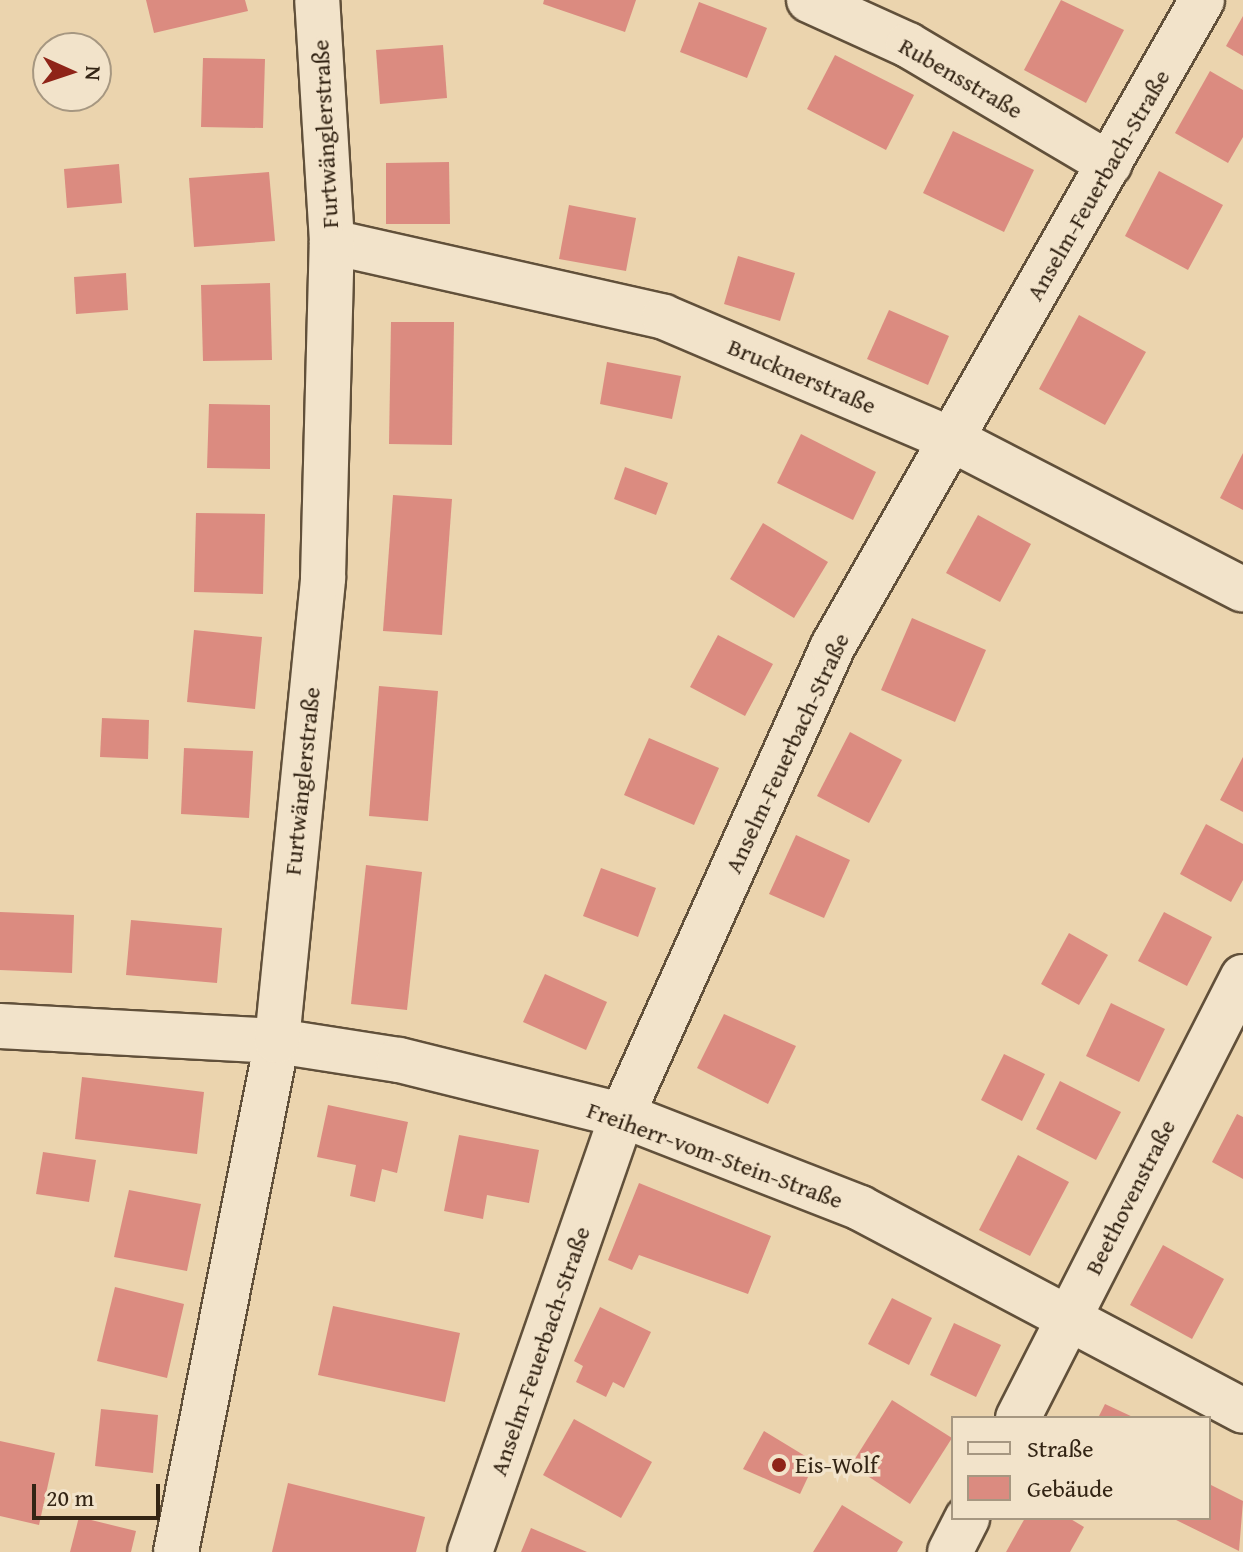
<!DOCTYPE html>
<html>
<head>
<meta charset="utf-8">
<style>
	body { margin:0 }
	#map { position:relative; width:1243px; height:1552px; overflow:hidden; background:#ebd4ae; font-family:"Gentium Book Plus",serif }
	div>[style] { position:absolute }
	.building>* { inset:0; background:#db8b80 }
	.roads { filter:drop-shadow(2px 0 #61503a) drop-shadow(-2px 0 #61503a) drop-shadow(0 2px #61503a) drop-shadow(0 -2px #61503a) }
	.street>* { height:44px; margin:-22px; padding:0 22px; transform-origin:22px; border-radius:22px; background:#f2e3ca }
	.dots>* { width:22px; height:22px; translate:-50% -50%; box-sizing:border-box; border:4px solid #f2e3ca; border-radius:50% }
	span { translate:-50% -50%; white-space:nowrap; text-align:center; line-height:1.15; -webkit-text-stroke:7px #f2e3ca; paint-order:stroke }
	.street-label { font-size:24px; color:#332414 }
	.poi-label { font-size:24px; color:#332414 }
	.left { translate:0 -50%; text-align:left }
	.legend { position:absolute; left:951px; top:1416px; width:260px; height:104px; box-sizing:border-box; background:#f2e3ca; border:2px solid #a69781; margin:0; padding:10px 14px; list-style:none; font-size:24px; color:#332414 }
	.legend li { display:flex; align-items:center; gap:16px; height:40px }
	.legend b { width:40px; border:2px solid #a69781 }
	.north { position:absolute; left:32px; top:32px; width:80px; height:80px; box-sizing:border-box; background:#f2e3ca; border:2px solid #a69781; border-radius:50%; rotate:93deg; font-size:22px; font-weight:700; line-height:32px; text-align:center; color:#332414 }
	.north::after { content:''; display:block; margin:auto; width:28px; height:36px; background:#8f2418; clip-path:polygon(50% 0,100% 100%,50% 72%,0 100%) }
	.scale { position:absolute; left:32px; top:1484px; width:128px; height:36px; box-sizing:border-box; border:4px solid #332414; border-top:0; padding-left:10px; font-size:24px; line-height:28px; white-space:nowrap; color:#332414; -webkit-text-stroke:6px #f2e3ca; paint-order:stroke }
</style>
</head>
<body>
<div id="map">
	<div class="building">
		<i style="clip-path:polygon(146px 0,245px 0,248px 11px,154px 33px)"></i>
		<i style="clip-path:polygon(544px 0,636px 0,625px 32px,543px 4px)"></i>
		<i style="clip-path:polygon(1061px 0,1124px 30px,1086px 103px,1024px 70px)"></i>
		<i style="clip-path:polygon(699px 2px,767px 28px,747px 78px,680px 52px)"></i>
		<i style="clip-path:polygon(1243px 16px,1243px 56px,1226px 46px)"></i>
		<i style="clip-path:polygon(443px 45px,447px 98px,380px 104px,376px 50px)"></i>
		<i style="clip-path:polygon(835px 55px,914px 95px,886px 150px,807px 109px)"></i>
		<i style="clip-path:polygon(203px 58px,265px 59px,263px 128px,201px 127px)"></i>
		<i style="clip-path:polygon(1210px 71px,1243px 90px,1243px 137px,1228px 163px,1175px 133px)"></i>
		<i style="clip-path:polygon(953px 131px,1034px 170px,1004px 232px,923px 193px)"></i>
		<i style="clip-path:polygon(449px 162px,450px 224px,386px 224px,386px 163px)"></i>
		<i style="clip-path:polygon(119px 164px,122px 203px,67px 208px,64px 169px)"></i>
		<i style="clip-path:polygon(1159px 171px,1223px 205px,1188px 270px,1125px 236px)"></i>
		<i style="clip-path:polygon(269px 172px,275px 241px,194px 247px,189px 178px)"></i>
		<i style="clip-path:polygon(569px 205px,636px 218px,626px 271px,559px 259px)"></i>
		<i style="clip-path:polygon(738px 256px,795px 273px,780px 321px,724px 304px)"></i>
		<i style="clip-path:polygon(126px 273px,128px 310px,76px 314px,74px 277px)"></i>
		<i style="clip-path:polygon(270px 283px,272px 360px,203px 361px,201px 285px)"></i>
		<i style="clip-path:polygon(889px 310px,949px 336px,928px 385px,867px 359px)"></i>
		<i style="clip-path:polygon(1079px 315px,1146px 352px,1105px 425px,1039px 389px)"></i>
		<i style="clip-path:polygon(391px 322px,454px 322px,452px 445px,389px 444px)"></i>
		<i style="clip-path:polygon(607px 362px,681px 376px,672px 419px,600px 404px)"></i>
		<i style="clip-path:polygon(209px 404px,270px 405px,270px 469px,207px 468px)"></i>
		<i style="clip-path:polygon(801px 434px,876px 472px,853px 520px,777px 483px)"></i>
		<i style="clip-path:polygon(1243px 453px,1243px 510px,1220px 498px)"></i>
		<i style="clip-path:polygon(625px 467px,668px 483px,656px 515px,614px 499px)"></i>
		<i style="clip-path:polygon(393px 495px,452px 499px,442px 635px,383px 631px)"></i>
		<i style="clip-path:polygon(196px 513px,265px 514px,263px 594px,194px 592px)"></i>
		<i style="clip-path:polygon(978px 515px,1031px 544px,1000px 602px,946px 573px)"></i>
		<i style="clip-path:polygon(763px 523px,828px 562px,794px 618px,730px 579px)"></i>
		<i style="clip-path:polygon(912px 618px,986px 650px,955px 722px,881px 690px)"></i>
		<i style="clip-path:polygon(194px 630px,262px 637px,255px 709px,187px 702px)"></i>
		<i style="clip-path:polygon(718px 635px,773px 664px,745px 716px,690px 687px)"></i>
		<i style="clip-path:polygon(379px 686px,438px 691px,428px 821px,369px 816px)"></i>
		<i style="clip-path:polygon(102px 718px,149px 720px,148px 759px,100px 757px)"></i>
		<i style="clip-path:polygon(850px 732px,902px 760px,869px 823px,817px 796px)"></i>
		<i style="clip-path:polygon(649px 738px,719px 768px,694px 825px,624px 795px)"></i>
		<i style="clip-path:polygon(184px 748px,253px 751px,249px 818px,181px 814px)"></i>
		<i style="clip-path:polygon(1243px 757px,1243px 812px,1220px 800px)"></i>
		<i style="clip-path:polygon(1206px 824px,1243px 844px,1243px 880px,1231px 902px,1180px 874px)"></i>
		<i style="clip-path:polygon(796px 835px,850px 860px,824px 918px,769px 894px)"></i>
		<i style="clip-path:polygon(366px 865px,422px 872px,407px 1010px,351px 1004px)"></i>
		<i style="clip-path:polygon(601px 868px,656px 888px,638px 937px,583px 916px)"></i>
		<i style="clip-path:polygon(0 912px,74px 915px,72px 973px,0 970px)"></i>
		<i style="clip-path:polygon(1164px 912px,1212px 937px,1187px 986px,1138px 961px)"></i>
		<i style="clip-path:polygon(131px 920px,222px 928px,217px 983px,126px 975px)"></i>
		<i style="clip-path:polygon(1069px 933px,1108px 955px,1079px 1005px,1041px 984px)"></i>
		<i style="clip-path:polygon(545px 974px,607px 1002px,586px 1050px,523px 1022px)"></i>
		<i style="clip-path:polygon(1111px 1003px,1165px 1029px,1139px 1082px,1086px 1056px)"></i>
		<i style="clip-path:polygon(724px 1014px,796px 1046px,768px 1104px,697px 1068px)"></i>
		<i style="clip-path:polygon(1004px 1054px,1045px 1074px,1022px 1121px,981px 1100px)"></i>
		<i style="clip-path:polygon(82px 1077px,204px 1092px,197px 1154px,75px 1139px)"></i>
		<i style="clip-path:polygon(1060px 1081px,1121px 1112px,1096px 1160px,1036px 1129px)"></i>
		<i style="clip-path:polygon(328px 1105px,408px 1122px,397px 1173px,382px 1169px,375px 1202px,350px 1196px,356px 1165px,317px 1157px)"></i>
		<i style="clip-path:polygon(1237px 1114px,1243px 1117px,1243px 1179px,1212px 1162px)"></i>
		<i style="clip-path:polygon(459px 1135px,539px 1150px,529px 1203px,487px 1195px,483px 1219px,444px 1211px)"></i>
		<i style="clip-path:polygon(43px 1152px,96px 1160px,89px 1202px,36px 1194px)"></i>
		<i style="clip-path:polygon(1018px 1155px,1069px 1182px,1030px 1256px,979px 1230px)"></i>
		<i style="clip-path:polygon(639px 1183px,771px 1236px,748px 1294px,639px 1255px,632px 1270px,608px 1260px)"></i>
		<i style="clip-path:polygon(129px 1190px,201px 1204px,187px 1271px,114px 1257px)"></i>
		<i style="clip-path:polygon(1163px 1245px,1224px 1279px,1192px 1339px,1130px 1305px)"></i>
		<i style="clip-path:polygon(115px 1287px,184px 1304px,167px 1378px,97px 1361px)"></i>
		<i style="clip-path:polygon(892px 1298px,932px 1318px,909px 1365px,868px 1344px)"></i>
		<i style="clip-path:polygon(333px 1306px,460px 1333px,445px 1402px,318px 1375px)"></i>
		<i style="clip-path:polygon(600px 1307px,651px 1332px,624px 1388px,613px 1382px,606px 1397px,576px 1382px,583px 1366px,574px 1361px)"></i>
		<i style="clip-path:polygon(954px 1323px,1001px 1345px,976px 1397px,930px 1375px)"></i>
		<i style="clip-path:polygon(892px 1400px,952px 1438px,910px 1504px,851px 1465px)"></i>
		<i style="clip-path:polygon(1105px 1404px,1135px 1418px,1098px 1418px)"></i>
		<i style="clip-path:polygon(101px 1409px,158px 1415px,153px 1473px,95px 1466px)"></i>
		<i style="clip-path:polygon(574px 1419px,652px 1462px,621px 1518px,543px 1475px)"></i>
		<i style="clip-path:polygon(764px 1431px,815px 1462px,800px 1494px,743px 1469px)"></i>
		<i style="clip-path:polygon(0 1441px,55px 1453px,39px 1525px,0 1516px)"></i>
		<i style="clip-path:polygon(288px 1483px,425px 1517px,416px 1552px,272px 1552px)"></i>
		<i style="clip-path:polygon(1209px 1484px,1243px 1501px,1239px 1551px,1172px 1518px,1209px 1518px)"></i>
		<i style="clip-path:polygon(842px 1505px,903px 1542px,897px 1552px,813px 1552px)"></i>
		<i style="clip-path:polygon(79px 1517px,136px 1531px,131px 1552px,70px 1552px)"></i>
		<i style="clip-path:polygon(1025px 1518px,1069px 1518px,1084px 1527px,1070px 1552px,1006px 1552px)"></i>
		<i style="clip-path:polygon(531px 1528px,587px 1552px,521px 1552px)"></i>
	</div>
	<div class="roads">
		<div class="street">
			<i style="left:809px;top:0;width:109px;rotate:24.4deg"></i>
			<i style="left:908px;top:45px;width:234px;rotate:30.6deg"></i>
			<i style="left:332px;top:242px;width:340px;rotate:12.7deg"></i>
			<i style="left:664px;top:317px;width:314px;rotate:23.1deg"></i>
			<i style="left:953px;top:440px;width:326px;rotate:27.3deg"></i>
			<i style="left:0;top:1026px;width:277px;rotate:3.1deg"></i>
			<i style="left:277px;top:1041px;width:123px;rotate:8.9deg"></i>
			<i style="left:399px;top:1060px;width:230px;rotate:13.9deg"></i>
			<i style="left:622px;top:1115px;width:256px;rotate:21.3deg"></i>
			<i style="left:860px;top:1208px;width:433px;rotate:27.9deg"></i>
			<i style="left:1018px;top:1418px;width:495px;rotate:-63deg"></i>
			<i style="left:176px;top:1552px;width:521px;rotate:-78.82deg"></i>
			<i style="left:277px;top:1041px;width:465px;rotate:-84.3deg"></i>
			<i style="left:323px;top:578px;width:336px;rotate:-88.5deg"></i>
			<i style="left:332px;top:242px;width:242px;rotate:-93.5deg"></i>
			<i style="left:470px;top:1552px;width:463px;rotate:-70.8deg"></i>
			<i style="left:622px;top:1115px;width:514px;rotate:-65.78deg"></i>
			<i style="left:833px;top:646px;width:744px;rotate:-60.26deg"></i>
			<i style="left:950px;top:1552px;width:38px;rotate:-63deg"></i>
		</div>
	</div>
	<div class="dots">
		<i style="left:779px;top:1465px;background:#8f2418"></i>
	</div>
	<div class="street-label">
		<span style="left:961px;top:78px;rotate:30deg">Rubensstraße</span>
		<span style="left:325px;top:134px;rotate:-93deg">Furtwänglerstraße</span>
		<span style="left:1098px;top:185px;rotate:-60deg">Anselm-Feuerbach-Straße</span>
		<span style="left:802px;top:376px;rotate:23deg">Brucknerstraße</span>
		<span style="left:787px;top:753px;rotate:-65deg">Anselm-Feuerbach-Straße</span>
		<span style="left:302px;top:781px;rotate:-84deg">Furtwänglerstraße</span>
		<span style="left:715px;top:1155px;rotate:20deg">Freiherr-vom-Stein-Straße</span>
		<span style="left:1130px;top:1197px;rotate:-63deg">Beethovenstraße</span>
		<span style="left:540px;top:1351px;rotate:-71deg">Anselm-Feuerbach-Straße</span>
	</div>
	<div class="poi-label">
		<span class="left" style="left:795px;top:1465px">Eis-Wolf</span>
	</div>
	<ul class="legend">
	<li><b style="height:10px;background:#f2e3ca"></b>Straße</li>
	<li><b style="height:22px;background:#db8b80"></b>Gebäude</li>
	</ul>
	<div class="north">N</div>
	<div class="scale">20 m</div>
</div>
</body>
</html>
